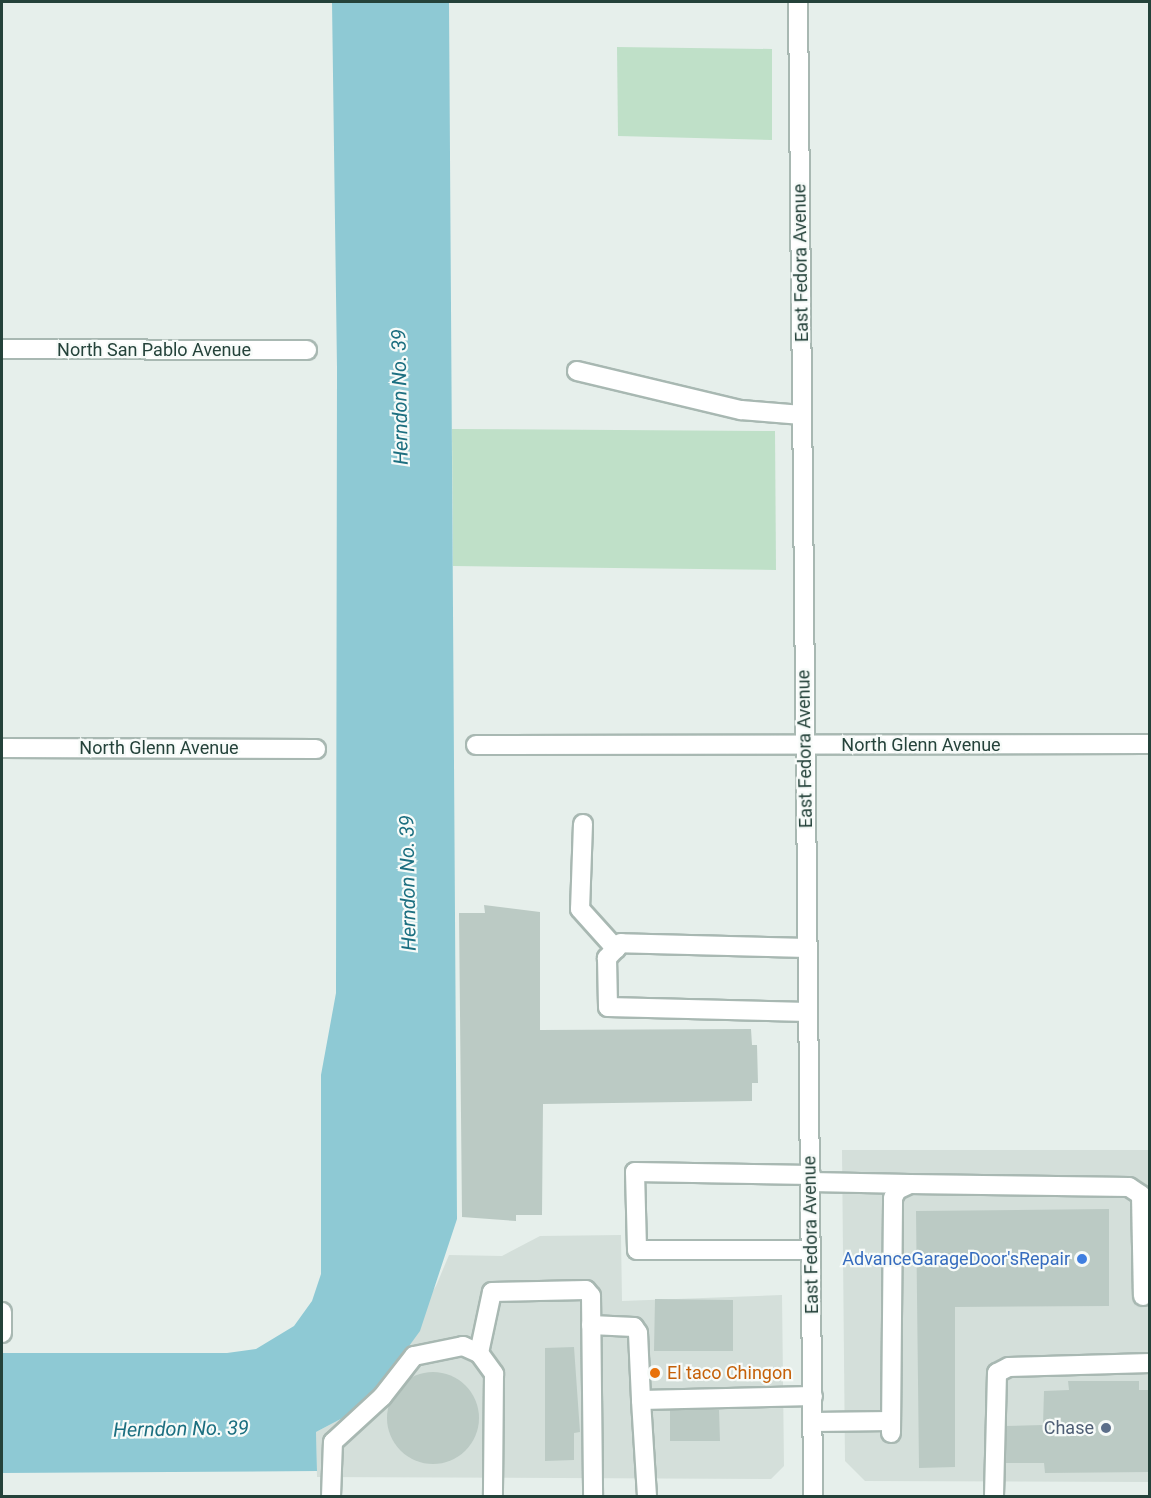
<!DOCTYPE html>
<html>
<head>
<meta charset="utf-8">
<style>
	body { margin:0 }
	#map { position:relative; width:1151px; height:1498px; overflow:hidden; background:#e6efeb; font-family:Roboto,sans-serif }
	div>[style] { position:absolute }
	.built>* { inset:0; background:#d4dfda }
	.green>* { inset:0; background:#bfe0c8 }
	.water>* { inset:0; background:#8ec9d4 }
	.building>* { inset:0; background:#bbcac4 }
	.round { border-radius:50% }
	.roads { filter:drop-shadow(2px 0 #a8b8b2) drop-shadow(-2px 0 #a8b8b2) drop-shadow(0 2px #a8b8b2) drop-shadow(0 -2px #a8b8b2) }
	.minor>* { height:18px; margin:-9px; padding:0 9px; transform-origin:9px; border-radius:9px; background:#fff }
	.dots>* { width:16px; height:16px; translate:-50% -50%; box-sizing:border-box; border:3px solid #f7fbf9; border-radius:50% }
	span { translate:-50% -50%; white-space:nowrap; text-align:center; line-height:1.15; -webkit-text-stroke:4.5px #f7fbf9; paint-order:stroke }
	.street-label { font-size:18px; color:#24423a }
	.shop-label { font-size:18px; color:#366cbe }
	.right { translate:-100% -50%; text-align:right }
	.food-label { font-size:18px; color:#c56008 }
	.left { translate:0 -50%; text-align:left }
	.service-label { font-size:18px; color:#4e5e75 }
	.water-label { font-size:20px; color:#1c6f80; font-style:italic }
	.frame { position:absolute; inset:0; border:3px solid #24423a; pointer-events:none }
</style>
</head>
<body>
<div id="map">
	<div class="built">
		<i style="clip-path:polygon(842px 1150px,1149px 1150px,1149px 1482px,865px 1481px,845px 1461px)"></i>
		<i style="clip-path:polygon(621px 1235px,622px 1301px,782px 1295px,784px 1466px,771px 1479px,317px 1477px,316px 1432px,354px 1412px,436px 1286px,449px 1255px,502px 1256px,540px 1236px)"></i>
	</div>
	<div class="green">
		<i style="clip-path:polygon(617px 47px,772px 49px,772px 140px,618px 136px)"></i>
		<i style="clip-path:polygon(452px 429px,775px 431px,776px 570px,453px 566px)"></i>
	</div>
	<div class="water">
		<i style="clip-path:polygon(332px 2px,449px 2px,457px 1219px,420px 1331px,380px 1386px,354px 1412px,316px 1432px,317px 1471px,2px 1473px,2px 1353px,227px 1353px,256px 1349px,294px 1326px,312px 1301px,321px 1274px,321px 1075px,336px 993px,337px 368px)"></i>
	</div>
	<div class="building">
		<i style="clip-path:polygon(484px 905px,540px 912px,540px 1030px,751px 1029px,752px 1045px,757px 1045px,758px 1083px,752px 1083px,752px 1101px,543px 1104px,542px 1215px,516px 1215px,516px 1221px,462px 1217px,459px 913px,485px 913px)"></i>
		<i style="clip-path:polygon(1109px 1209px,1109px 1306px,955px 1307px,955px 1467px,919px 1468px,916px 1211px)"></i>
		<i style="clip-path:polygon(655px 1299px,733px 1300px,733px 1351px,654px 1351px)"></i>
		<i style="clip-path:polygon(574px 1347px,580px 1432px,574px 1433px,574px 1460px,545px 1461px,545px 1348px)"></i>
		<i class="round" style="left:387px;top:1372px;width:92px;height:92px"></i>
		<i style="clip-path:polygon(1068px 1381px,1139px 1381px,1139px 1390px,1150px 1390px,1150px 1472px,1045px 1473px,1044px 1463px,1004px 1463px,1004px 1426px,1043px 1425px,1044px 1391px,1069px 1390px)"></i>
		<i style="clip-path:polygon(670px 1410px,719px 1410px,720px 1441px,670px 1441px)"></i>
	</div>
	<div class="roads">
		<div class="minor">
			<i style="left:798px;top:2px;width:1494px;rotate:89.42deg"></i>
			<i style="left:2px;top:349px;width:305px;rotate:0.2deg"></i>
			<i style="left:577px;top:371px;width:169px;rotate:13.4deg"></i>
			<i style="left:741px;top:410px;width:61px;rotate:4.7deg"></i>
			<i style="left:476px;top:745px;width:674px;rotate:-0.09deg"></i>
			<i style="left:2px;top:748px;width:314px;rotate:0.2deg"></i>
			<i style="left:583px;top:824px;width:85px;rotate:92deg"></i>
			<i style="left:580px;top:909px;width:54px;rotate:48deg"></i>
			<i style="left:807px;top:948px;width:186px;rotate:-178.5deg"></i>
			<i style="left:621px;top:943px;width:21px;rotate:133deg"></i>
			<i style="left:607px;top:958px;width:49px;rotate:88.8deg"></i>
			<i style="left:608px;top:1007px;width:200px;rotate:1.4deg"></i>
			<i style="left:811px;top:1175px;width:176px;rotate:-179deg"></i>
			<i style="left:635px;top:1172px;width:78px;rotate:88.5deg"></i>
			<i style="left:637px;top:1250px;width:174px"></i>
			<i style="left:811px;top:1182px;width:99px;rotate:1.2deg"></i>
			<i style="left:2px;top:1312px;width:21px;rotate:90deg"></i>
			<i style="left:591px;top:1325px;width:43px;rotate:2.7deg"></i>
			<i style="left:634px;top:1327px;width:7px;rotate:56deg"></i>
			<i style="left:638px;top:1333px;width:67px;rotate:87.4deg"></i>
			<i style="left:479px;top:1353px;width:62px;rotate:-78deg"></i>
			<i style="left:492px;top:1292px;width:94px;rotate:-1.2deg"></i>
			<i style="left:586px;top:1290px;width:8px;rotate:50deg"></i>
			<i style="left:591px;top:1296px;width:200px;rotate:89.4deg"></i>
			<i style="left:814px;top:1422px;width:77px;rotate:-0.7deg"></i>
			<i style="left:891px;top:1433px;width:235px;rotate:-89.5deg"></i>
			<i style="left:893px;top:1198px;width:9px;rotate:-63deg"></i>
			<i style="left:897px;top:1190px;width:14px;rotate:-25deg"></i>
			<i style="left:910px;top:1184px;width:219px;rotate:0.8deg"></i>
			<i style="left:1129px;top:1187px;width:14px;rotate:34deg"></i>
			<i style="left:1141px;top:1195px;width:101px;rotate:88.9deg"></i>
			<i style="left:331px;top:1496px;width:54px;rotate:-87.9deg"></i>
			<i style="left:333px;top:1442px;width:67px;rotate:-42.6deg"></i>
			<i style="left:382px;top:1397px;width:52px;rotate:-52deg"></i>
			<i style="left:414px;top:1356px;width:50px;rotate:-11.5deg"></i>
			<i style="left:463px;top:1346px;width:17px;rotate:24deg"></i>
			<i style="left:479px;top:1353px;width:26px;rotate:54deg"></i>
			<i style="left:494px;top:1374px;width:122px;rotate:90.5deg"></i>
			<i style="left:647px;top:1496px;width:96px;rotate:-93.6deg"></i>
			<i style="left:641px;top:1400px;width:172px;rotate:-1.3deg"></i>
			<i style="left:994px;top:1496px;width:123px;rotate:-88.6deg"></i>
			<i style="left:997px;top:1373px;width:13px;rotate:-27deg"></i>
			<i style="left:1009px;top:1367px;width:141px;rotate:-1.6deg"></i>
		</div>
	</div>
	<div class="dots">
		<i style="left:1082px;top:1259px;background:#3f7fe0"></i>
		<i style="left:655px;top:1373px;background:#e8710a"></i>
		<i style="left:1106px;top:1428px;background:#5c6f8a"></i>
	</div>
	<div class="street-label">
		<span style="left:801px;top:263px;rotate:-91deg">East Fedora Avenue</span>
		<span style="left:154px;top:350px">North San Pablo Avenue</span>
		<span style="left:921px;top:745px">North Glenn Avenue</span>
		<span style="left:159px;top:748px">North Glenn Avenue</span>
		<span style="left:805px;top:749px;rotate:-91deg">East Fedora Avenue</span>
		<span style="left:811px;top:1235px;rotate:-91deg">East Fedora Avenue</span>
	</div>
	<div class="shop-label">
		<span class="right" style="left:1070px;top:1259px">AdvanceGarageDoor'sRepair</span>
	</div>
	<div class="food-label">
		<span class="left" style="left:667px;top:1373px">El taco Chingon</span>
	</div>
	<div class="service-label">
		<span class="right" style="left:1094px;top:1428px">Chase</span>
	</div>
	<div class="water-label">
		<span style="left:400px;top:397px;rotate:-91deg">Herndon No. 39</span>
		<span style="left:408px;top:883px;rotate:-91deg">Herndon No. 39</span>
		<span style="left:181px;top:1429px;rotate:-1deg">Herndon No. 39</span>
	</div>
	<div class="frame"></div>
</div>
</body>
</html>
